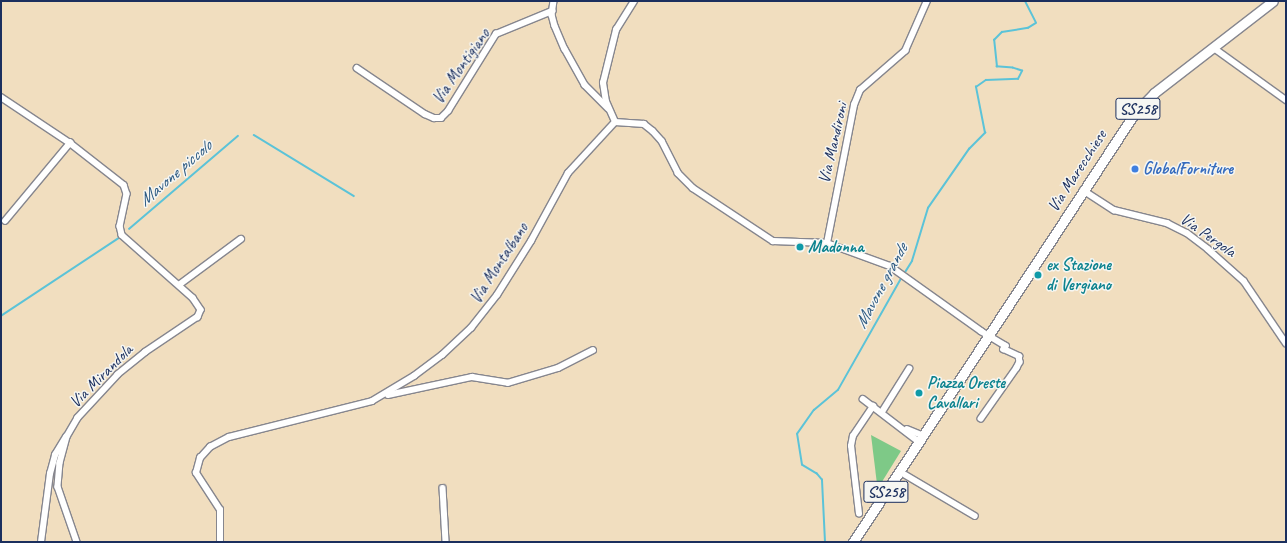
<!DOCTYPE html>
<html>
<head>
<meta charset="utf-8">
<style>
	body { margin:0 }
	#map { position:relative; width:1287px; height:543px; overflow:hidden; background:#f1debf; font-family:Caveat,sans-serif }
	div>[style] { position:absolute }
	.green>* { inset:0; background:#7ec987 }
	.stream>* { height:1.5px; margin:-0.75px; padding:0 0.75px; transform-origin:0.75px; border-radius:0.75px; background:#5bc3d8 }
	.roads { filter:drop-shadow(1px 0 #86868e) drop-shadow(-1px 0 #86868e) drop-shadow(0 1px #86868e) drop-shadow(0 -1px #86868e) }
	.street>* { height:5.5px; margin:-2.75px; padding:0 2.75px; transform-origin:2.75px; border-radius:2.75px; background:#fff }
	.primary>* { height:9px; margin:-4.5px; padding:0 4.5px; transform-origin:4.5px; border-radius:4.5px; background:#fff }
	.dots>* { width:11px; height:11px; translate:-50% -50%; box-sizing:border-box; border:2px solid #f6f6f2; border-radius:50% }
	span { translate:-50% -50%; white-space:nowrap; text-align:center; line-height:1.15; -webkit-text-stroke:3px #f6f6f2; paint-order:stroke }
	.shield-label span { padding:1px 3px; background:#f6f6f2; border:1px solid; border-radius:3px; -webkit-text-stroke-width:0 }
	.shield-label { font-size:16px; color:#1b2f5e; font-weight:700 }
	.street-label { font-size:17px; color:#1b2f5e }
	.shop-label { font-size:17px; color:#366cbe; font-weight:700 }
	.left { translate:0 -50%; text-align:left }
	.culture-label { font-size:17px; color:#0d838f; font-weight:700 }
	.water-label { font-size:18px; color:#2e5b83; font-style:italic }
	.frame { position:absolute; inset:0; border:2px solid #1b2f5e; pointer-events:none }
</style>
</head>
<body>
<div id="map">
	<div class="green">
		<i style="clip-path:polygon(871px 435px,901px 451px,880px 485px,877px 484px)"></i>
	</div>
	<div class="stream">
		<i style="left:254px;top:135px;width:117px;rotate:31.4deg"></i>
		<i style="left:129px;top:229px;width:143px;rotate:-40.5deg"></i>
		<i style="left:904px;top:274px;width:15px;rotate:-58deg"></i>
		<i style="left:912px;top:261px;width:55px;rotate:-73.2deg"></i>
		<i style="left:928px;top:208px;width:72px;rotate:-55.2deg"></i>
		<i style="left:969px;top:149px;width:23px;rotate:-45deg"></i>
		<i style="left:985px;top:133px;width:47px;rotate:-101.1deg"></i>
		<i style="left:976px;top:87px;width:12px;rotate:-35deg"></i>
		<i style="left:986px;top:80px;width:32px;rotate:-2deg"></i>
		<i style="left:1018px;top:79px;width:9px;rotate:-63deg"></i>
		<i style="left:1022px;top:71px;width:9px;rotate:-162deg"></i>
		<i style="left:1013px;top:68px;width:16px;rotate:-176deg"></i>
		<i style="left:997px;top:67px;width:27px;rotate:-96deg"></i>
		<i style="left:994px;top:40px;width:11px;rotate:-45deg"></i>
		<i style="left:1002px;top:32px;width:26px;rotate:-9deg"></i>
		<i style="left:1028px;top:28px;width:9px;rotate:-32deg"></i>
		<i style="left:1036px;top:23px;width:25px;rotate:-117deg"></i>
		<i style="left:1px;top:316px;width:141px;rotate:-33.5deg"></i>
		<i style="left:777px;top:542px;width:14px"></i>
		<i style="left:825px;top:542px;width:62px;rotate:-92.8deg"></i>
		<i style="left:822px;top:480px;width:8px;rotate:-130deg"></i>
		<i style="left:817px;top:474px;width:17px;rotate:-149deg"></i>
		<i style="left:802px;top:465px;width:31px;rotate:-99deg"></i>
		<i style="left:797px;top:434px;width:29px;rotate:-55deg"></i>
		<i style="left:814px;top:410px;width:31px;rotate:-40deg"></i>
		<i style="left:838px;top:390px;width:130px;rotate:-60.5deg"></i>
	</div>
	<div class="roads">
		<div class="street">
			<i style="left:554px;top:1px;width:14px;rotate:98deg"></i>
			<i style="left:552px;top:15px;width:11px;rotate:75deg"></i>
			<i style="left:555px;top:26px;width:25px;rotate:67deg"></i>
			<i style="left:565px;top:49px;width:41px;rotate:60.9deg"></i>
			<i style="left:585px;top:85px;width:33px;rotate:45deg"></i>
			<i style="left:1214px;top:48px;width:89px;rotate:35.8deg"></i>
			<i style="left:357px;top:68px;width:82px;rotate:34.1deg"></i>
			<i style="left:425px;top:114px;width:10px;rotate:24deg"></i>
			<i style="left:434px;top:118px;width:7px"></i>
			<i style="left:441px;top:118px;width:10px;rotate:-45deg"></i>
			<i style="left:448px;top:111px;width:91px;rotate:-58.1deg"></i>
			<i style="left:496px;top:34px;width:61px;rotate:-22.3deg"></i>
			<i style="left:1px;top:97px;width:83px;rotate:33.7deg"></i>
			<i style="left:70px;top:143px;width:68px;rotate:37.9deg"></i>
			<i style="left:124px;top:185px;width:9px;rotate:72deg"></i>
			<i style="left:127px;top:194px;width:33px;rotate:102deg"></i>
			<i style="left:120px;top:226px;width:9px;rotate:77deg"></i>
			<i style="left:122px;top:235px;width:95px;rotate:41.6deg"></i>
			<i style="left:193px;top:298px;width:14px;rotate:56deg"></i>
			<i style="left:201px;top:310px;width:8px;rotate:113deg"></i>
			<i style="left:198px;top:317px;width:63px;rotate:146.1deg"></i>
			<i style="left:146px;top:352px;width:36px;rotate:141deg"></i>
			<i style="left:118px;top:375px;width:59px;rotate:132.9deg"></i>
			<i style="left:78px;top:418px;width:22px;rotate:120deg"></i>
			<i style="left:67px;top:437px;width:27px;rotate:105deg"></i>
			<i style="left:60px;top:463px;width:24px;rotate:95deg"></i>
			<i style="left:58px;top:487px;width:58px;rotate:70.9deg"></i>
			<i style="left:615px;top:122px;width:29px;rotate:4deg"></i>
			<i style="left:644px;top:124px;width:11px;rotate:38deg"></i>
			<i style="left:653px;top:131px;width:13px;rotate:48deg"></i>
			<i style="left:662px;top:141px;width:36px;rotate:63deg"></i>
			<i style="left:678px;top:173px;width:21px;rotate:45deg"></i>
			<i style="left:693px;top:188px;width:96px;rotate:33.5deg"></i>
			<i style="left:773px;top:241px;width:54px;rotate:2.1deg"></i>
			<i style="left:827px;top:243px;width:67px;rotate:20.1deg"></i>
			<i style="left:890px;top:266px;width:112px;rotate:35.5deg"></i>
			<i style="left:981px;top:331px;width:29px;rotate:31deg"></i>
			<i style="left:1006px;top:346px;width:4px;rotate:124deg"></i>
			<i style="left:1004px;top:349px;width:17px;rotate:25deg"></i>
			<i style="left:1019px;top:356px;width:6px;rotate:81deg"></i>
			<i style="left:1020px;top:362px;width:7px;rotate:117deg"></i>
			<i style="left:1017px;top:368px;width:62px;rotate:125.2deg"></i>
			<i style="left:615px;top:122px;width:22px;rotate:-114deg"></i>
			<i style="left:606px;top:102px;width:19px;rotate:-99deg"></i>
			<i style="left:603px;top:83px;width:55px;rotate:-76.2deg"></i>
			<i style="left:616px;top:30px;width:34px;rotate:-58deg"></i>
			<i style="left:1083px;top:190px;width:37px;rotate:33deg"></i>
			<i style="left:1114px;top:210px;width:55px;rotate:13.8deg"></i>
			<i style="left:1167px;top:223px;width:22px;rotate:27deg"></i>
			<i style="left:1187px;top:233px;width:26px;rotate:37deg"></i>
			<i style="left:1208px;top:249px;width:48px;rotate:41.6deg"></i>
			<i style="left:1244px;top:281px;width:75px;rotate:55.9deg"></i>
			<i style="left:5px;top:221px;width:102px;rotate:-50.2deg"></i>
			<i style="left:827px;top:243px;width:141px;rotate:-78.9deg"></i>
			<i style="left:854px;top:105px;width:16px;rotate:-68deg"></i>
			<i style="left:860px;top:90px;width:60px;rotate:-40.9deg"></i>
			<i style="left:905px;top:51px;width:55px;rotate:-66.3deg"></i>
			<i style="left:179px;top:285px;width:77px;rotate:-36.6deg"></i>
			<i style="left:388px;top:395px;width:86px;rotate:-12.1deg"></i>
			<i style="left:472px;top:377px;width:36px;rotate:9deg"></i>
			<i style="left:508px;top:383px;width:52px;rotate:-16.7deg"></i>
			<i style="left:558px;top:368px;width:39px;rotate:-27deg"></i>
			<i style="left:863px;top:399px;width:69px;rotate:37.4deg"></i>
			<i style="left:882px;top:412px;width:51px;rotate:-57.9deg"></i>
			<i style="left:907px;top:429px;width:16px;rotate:22deg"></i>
			<i style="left:899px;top:471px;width:88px;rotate:30.6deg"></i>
			<i style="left:443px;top:488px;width:54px;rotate:86.8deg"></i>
			<i style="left:859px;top:514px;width:68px;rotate:-96.7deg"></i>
			<i style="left:851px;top:446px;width:10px;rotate:-79deg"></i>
			<i style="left:853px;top:436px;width:36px;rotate:-56deg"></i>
			<i style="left:41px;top:542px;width:69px;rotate:-82.5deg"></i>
			<i style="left:50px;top:474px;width:20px;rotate:-75deg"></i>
			<i style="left:55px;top:455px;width:21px;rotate:-59deg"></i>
			<i style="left:220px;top:542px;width:32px;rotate:-90deg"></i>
			<i style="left:220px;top:510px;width:44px;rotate:-123deg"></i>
			<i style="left:196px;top:473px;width:16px;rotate:-75deg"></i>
			<i style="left:200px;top:458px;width:15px;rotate:-48deg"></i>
			<i style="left:210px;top:447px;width:21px;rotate:-28deg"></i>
			<i style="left:229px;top:437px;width:147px;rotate:-14.1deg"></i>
			<i style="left:372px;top:401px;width:49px;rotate:-30.8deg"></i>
			<i style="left:414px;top:376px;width:35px;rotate:-37deg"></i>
			<i style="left:442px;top:355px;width:40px;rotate:-43deg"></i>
			<i style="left:471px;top:328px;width:42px;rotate:-51.8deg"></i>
			<i style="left:497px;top:295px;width:64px;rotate:-57.8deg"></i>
			<i style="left:531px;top:241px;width:77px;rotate:-61.4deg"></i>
			<i style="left:568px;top:173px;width:69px;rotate:-47.3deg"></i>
		</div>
		<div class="primary">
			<i style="left:853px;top:542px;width:512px;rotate:-56.71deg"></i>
			<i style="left:1134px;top:114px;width:29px;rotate:-46deg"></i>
			<i style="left:1154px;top:93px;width:150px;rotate:-37.7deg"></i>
		</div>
	</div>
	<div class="dots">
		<i style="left:1135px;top:169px;background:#3f7fe0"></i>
		<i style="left:800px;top:247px;background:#0f9aa8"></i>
		<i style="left:1038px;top:275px;background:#0f9aa8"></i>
		<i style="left:919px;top:393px;background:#0f9aa8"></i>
	</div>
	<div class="shield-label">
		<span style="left:1138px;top:109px">SS258</span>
		<span style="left:886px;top:492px">SS258</span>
	</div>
	<div class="street-label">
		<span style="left:461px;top:66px;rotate:-55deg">Via Montigiano</span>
		<span style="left:833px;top:143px;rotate:-77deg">Via Mandironi</span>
		<span style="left:1077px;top:171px;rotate:-57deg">Via Marecchiese</span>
		<span style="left:1208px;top:235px;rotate:35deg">Via Pergola</span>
		<span style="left:499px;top:263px;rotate:-57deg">Via Montalbano</span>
		<span style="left:101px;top:376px;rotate:-45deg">Via Mirandola</span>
	</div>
	<div class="shop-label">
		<span class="left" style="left:1143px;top:169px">GlobalForniture</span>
	</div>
	<div class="culture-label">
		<span class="left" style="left:808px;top:247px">Madonna</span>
		<span class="left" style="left:1046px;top:275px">ex Stazione<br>di Vergiano</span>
		<span class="left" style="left:927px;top:393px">Piazza Oreste<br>Cavallari</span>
	</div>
	<div class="water-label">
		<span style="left:175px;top:173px;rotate:-41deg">Mavone piccolo</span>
		<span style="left:881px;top:286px;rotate:-62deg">Mavone grande</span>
	</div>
	<div class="frame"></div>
</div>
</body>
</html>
